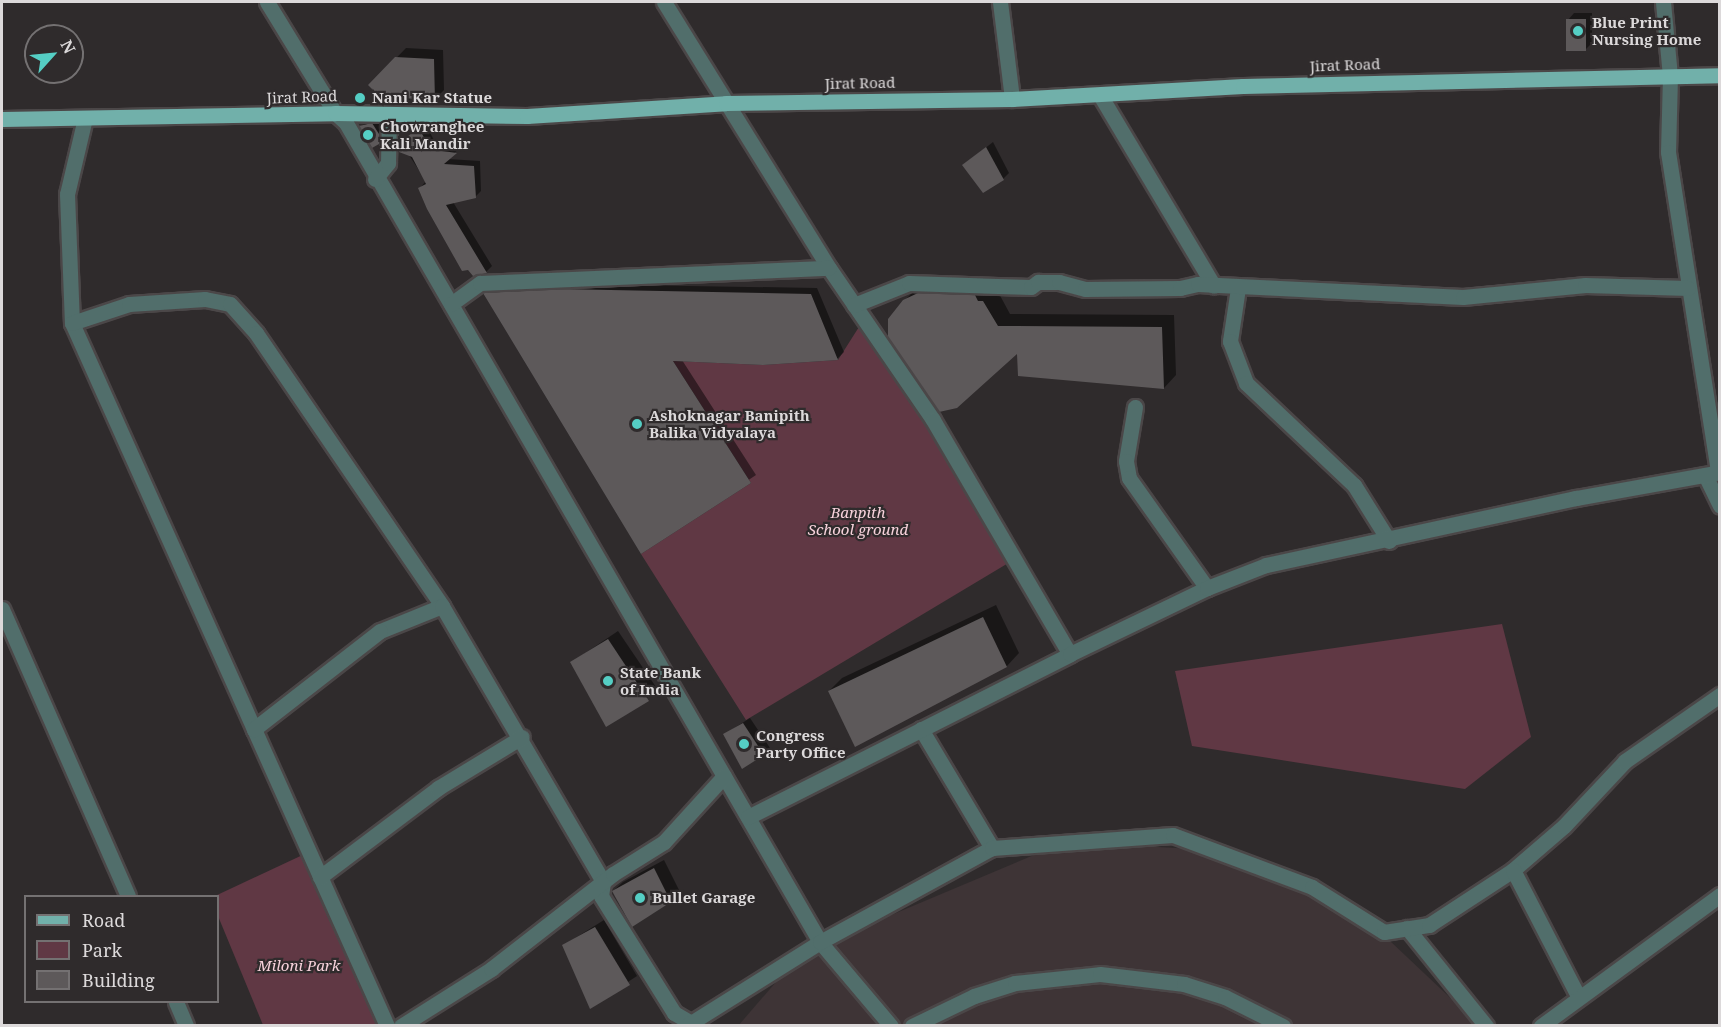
<!DOCTYPE html>
<html>
<head>
<meta charset="utf-8">
<style>
	body { margin:0 }
	#map { position:relative; width:1721px; height:1027px; overflow:hidden; background:#2f2b2c; font-family:"Noto Serif",serif }
	div>[style] { position:absolute }
	.built>* { inset:0; background:#3e3436 }
	.green>* { inset:0; background:#603844 }
	.shadow>* { inset:0; background:#0007 }
	.building>* { inset:0; background:#5d595a }
	.roads { filter:drop-shadow(2px 0 #4b4748) drop-shadow(-2px 0 #4b4748) drop-shadow(0 2px #4b4748) drop-shadow(0 -2px #4b4748) }
	.minor>* { height:15px; margin:-7.5px; padding:0 7.5px; transform-origin:7.5px; border-radius:7.5px; background:#516e6b }
	.major>* { height:15px; margin:-7.5px; padding:0 7.5px; transform-origin:7.5px; border-radius:7.5px; background:#71b0aa }
	.dots>* { width:16px; height:16px; translate:-50% -50%; box-sizing:border-box; border:3px solid #2f2b2c; border-radius:50% }
	span { translate:-50% -50%; white-space:nowrap; text-align:center; line-height:1.15; -webkit-text-stroke:4.5px #2f2b2c; paint-order:stroke }
	.poi-label { font-size:15px; color:#dcd9da; font-weight:700 }
	.left { translate:0 -50%; text-align:left }
	.street-label { font-size:15px; color:#dcd9da }
	.park-label { font-size:15px; color:#f7d2db; font-style:italic }
	.frame { position:absolute; inset:0; border:3px solid #dcd9da; pointer-events:none }
	.legend { position:absolute; left:24px; top:895px; width:195px; height:108px; box-sizing:border-box; background:#2f2b2c; border:2px solid #747172; margin:0; padding:8px 10px; list-style:none; font-size:18px; color:#dcd9da }
	.legend li { display:flex; align-items:center; gap:12px; height:30px }
	.legend b { width:30px; border:2px solid #747172 }
	.north { position:absolute; left:24px; top:24px; width:60px; height:60px; box-sizing:border-box; background:#2f2b2c; border:2px solid #747172; border-radius:50%; rotate:63deg; font-size:16px; font-weight:700; line-height:24px; text-align:center; color:#dcd9da }
	.north::after { content:''; display:block; margin:auto; width:21px; height:27px; background:#55cec4; clip-path:polygon(50% 0,100% 100%,50% 72%,0 100%) }
</style>
</head>
<body>
<div id="map">
	<div class="built">
		<i style="clip-path:polygon(1065px 842px,1213px 850px,1371px 923px,1479px 1025px,738px 1026px,801px 953px)"></i>
	</div>
	<div class="green">
		<i style="clip-path:polygon(864px 319px,1015px 559px,746px 720px,641px 554px,751px 483px,673px 361px,763px 365px,838px 360px)"></i>
		<i style="clip-path:polygon(1502px 624px,1531px 737px,1465px 789px,1192px 746px,1175px 671px)"></i>
		<i style="clip-path:polygon(309px 852px,387px 1025px,263px 1025px,218px 916px,215px 896px)"></i>
	</div>
	<div class="shadow">
		<i style="clip-path:polygon(1574px 13px,1592px 13px,1592px 43px,1586px 49px,1568px 20px)"></i>
		<i style="clip-path:polygon(406px 48px,443px 50px,444px 90px,435px 99px,412px 97px,406px 103px,370px 85px)"></i>
		<i style="clip-path:polygon(378px 118px,384px 128px,384px 136px,378px 143px,361px 126px)"></i>
		<i style="clip-path:polygon(425px 123px,436px 144px,444px 140px,448px 145px,461px 147px,448px 159px,480px 161px,481px 191px,475px 197px,453px 202px,492px 266px,486px 272px,473px 275px,420px 188px,426px 181px,401px 143px)"></i>
		<i style="clip-path:polygon(993px 142px,1009px 173px,1003px 179px,964px 165px)"></i>
		<i style="clip-path:polygon(566px 284px,817px 288px,844px 352px,838px 358px,763px 363px,682px 360px,756px 475px,641px 552px,485px 293px,490px 287px)"></i>
		<i style="clip-path:polygon(918px 287px,996px 288px,1010px 314px,1174px 315px,1176px 375px,1164px 388px,1019px 351px,904px 301px)"></i>
		<i style="clip-path:polygon(996px 605px,1019px 653px,1007px 666px,855px 745px,829px 691px,842px 678px)"></i>
		<i style="clip-path:polygon(618px 631px,658px 690px,607px 725px,572px 662px)"></i>
		<i style="clip-path:polygon(750px 718px,770px 748px,742px 766px,725px 734px)"></i>
		<i style="clip-path:polygon(664px 860px,680px 892px,670px 901px,613px 891px,623px 882px)"></i>
		<i style="clip-path:polygon(604px 920px,637px 976px,591px 1006px,564px 945px)"></i>
	</div>
	<div class="building">
		<i style="clip-path:polygon(1566px 19px,1586px 19px,1586px 51px,1566px 51px)"></i>
		<i style="clip-path:polygon(395px 57px,434px 59px,435px 101px,404px 98px,407px 104px,384px 101px,368px 85px)"></i>
		<i style="clip-path:polygon(372px 123px,379px 134px,379px 144px,372px 148px,359px 126px)"></i>
		<i style="clip-path:polygon(419px 128px,430px 149px,438px 145px,442px 151px,457px 153px,444px 164px,474px 166px,476px 198px,446px 205px,487px 273px,473px 276px,468px 270px,462px 271px,427px 209px,418px 188px,426px 184px,412px 157px,399px 152px,400px 142px)"></i>
		<i style="clip-path:polygon(986px 147px,1004px 180px,983px 193px,962px 165px)"></i>
		<i style="clip-path:polygon(559px 289px,811px 294px,838px 360px,763px 365px,673px 361px,751px 483px,641px 554px,483px 293px)"></i>
		<i style="clip-path:polygon(918px 293px,975px 295px,978px 301px,983px 301px,998px 326px,1162px 327px,1164px 389px,1018px 376px,1017px 354px,957px 408px,939px 412px,888px 337px,888px 319px,903px 300px)"></i>
		<i style="clip-path:polygon(983px 617px,1007px 667px,855px 747px,828px 691px)"></i>
		<i style="clip-path:polygon(608px 639px,649px 701px,606px 727px,570px 662px)"></i>
		<i style="clip-path:polygon(743px 723px,764px 755px,742px 769px,723px 734px)"></i>
		<i style="clip-path:polygon(654px 868px,671px 902px,632px 927px,612px 891px)"></i>
		<i style="clip-path:polygon(595px 927px,630px 985px,590px 1009px,562px 945px)"></i>
	</div>
	<div class="roads">
		<div class="minor">
			<i style="left:267px;top:2px;width:130px;rotate:58.5deg"></i>
			<i style="left:335px;top:113px;width:15px;rotate:42deg"></i>
			<i style="left:346px;top:123px;width:946px;rotate:59.94deg"></i>
			<i style="left:820px;top:942px;width:110px;rotate:49.8deg"></i>
			<i style="left:664px;top:2px;width:313px;rotate:58.2deg"></i>
			<i style="left:829px;top:268px;width:184px;rotate:55.6deg"></i>
			<i style="left:933px;top:420px;width:271px;rotate:59.7deg"></i>
			<i style="left:1000px;top:2px;width:98px;rotate:82.9deg"></i>
			<i style="left:1663px;top:2px;width:74px;rotate:84.6deg"></i>
			<i style="left:1670px;top:76px;width:76px;rotate:91.5deg"></i>
			<i style="left:1668px;top:152px;width:324px;rotate:81.1deg"></i>
			<i style="left:1100px;top:95px;width:222px;rotate:59.2deg"></i>
			<i style="left:85px;top:118px;width:78px;rotate:103.3deg"></i>
			<i style="left:67px;top:194px;width:129px;rotate:87.8deg"></i>
			<i style="left:72px;top:323px;width:770px;rotate:65.86deg"></i>
			<i style="left:375px;top:179px;width:21px;rotate:-51deg"></i>
			<i style="left:388px;top:163px;width:49px;rotate:-88.8deg"></i>
			<i style="left:1238px;top:288px;width:54px;rotate:98.6deg"></i>
			<i style="left:1230px;top:341px;width:45px;rotate:69.1deg"></i>
			<i style="left:1246px;top:383px;width:149px;rotate:43.4deg"></i>
			<i style="left:1354px;top:485px;width:66px;rotate:58deg"></i>
			<i style="left:451px;top:304px;width:36px;rotate:-36deg"></i>
			<i style="left:480px;top:283px;width:349px;rotate:-2.5deg"></i>
			<i style="left:854px;top:305px;width:59px;rotate:-21.8deg"></i>
			<i style="left:909px;top:283px;width:122px;rotate:1.9deg"></i>
			<i style="left:1031px;top:287px;width:9px;rotate:-36deg"></i>
			<i style="left:1038px;top:282px;width:21px"></i>
			<i style="left:1059px;top:282px;width:27px;rotate:15deg"></i>
			<i style="left:1085px;top:289px;width:95px;rotate:-0.6deg"></i>
			<i style="left:1180px;top:288px;width:18px;rotate:-13deg"></i>
			<i style="left:1198px;top:284px;width:265px;rotate:2.8deg"></i>
			<i style="left:1463px;top:297px;width:123px;rotate:-5.6deg"></i>
			<i style="left:1585px;top:285px;width:103px;rotate:1.7deg"></i>
			<i style="left:72px;top:323px;width:60px;rotate:-18.4deg"></i>
			<i style="left:129px;top:304px;width:76px;rotate:-3.8deg"></i>
			<i style="left:205px;top:299px;width:25px;rotate:11deg"></i>
			<i style="left:230px;top:304px;width:39px;rotate:48deg"></i>
			<i style="left:256px;top:333px;width:330px;rotate:55.7deg"></i>
			<i style="left:442px;top:606px;width:67px;rotate:158deg"></i>
			<i style="left:380px;top:631px;width:160px;rotate:142.1deg"></i>
			<i style="left:1135px;top:407px;width:55px;rotate:99.5deg"></i>
			<i style="left:1126px;top:461px;width:17px;rotate:80deg"></i>
			<i style="left:1129px;top:478px;width:135px;rotate:54.7deg"></i>
			<i style="left:1705px;top:475px;width:34px;rotate:64deg"></i>
			<i style="left:442px;top:606px;width:320px;rotate:59.7deg"></i>
			<i style="left:603px;top:882px;width:14px;rotate:98deg"></i>
			<i style="left:601px;top:896px;width:138px;rotate:58deg"></i>
			<i style="left:674px;top:1013px;width:16px;rotate:30deg"></i>
			<i style="left:2px;top:609px;width:313px;rotate:66.3deg"></i>
			<i style="left:921px;top:729px;width:139px;rotate:59.2deg"></i>
			<i style="left:748px;top:817px;width:361px;rotate:-26.8deg"></i>
			<i style="left:1070px;top:654px;width:152px;rotate:-25.7deg"></i>
			<i style="left:1207px;top:588px;width:63px;rotate:-21.3deg"></i>
			<i style="left:1266px;top:565px;width:317px;rotate:-12.2deg"></i>
			<i style="left:1576px;top:498px;width:146px;rotate:-10.2deg"></i>
			<i style="left:1513px;top:870px;width:67px;rotate:-40.8deg"></i>
			<i style="left:1564px;top:826px;width:89px;rotate:-46.8deg"></i>
			<i style="left:1625px;top:761px;width:116px;rotate:-34.8deg"></i>
			<i style="left:320px;top:877px;width:148px;rotate:-37deg"></i>
			<i style="left:438px;top:788px;width:98px;rotate:-31.3deg"></i>
			<i style="left:1407px;top:928px;width:126px;rotate:51.1deg"></i>
			<i style="left:176px;top:1002px;width:26px;rotate:67deg"></i>
			<i style="left:401px;top:1026px;width:107px;rotate:-32.3deg"></i>
			<i style="left:491px;top:969px;width:155px;rotate:-37.9deg"></i>
			<i style="left:613px;top:874px;width:60px;rotate:-32.1deg"></i>
			<i style="left:664px;top:842px;width:89px;rotate:-47.7deg"></i>
			<i style="left:686px;top:1026px;width:158px;rotate:-32.1deg"></i>
			<i style="left:820px;top:942px;width:196px;rotate:-28.7deg"></i>
			<i style="left:992px;top:848px;width:181px;rotate:-4.1deg"></i>
			<i style="left:1173px;top:835px;width:148px;rotate:20.5deg"></i>
			<i style="left:1312px;top:887px;width:85px;rotate:32deg"></i>
			<i style="left:1384px;top:932px;width:46px;rotate:-8.8deg"></i>
			<i style="left:1429px;top:925px;width:100px;rotate:-33.2deg"></i>
			<i style="left:1513px;top:870px;width:142px;rotate:62.7deg"></i>
			<i style="left:912px;top:1026px;width:69px;rotate:-25.8deg"></i>
			<i style="left:974px;top:996px;width:43px;rotate:-17.6deg"></i>
			<i style="left:1015px;top:983px;width:85px;rotate:-6deg"></i>
			<i style="left:1100px;top:974px;width:85px;rotate:6.8deg"></i>
			<i style="left:1184px;top:984px;width:43px;rotate:17.6deg"></i>
			<i style="left:1225px;top:997px;width:65px;rotate:26.6deg"></i>
			<i style="left:1541px;top:1026px;width:222px;rotate:-36.2deg"></i>
		</div>
		<div class="major">
			<i style="left:2px;top:119px;width:333px;rotate:-1deg"></i>
			<i style="left:335px;top:113px;width:192px;rotate:0.9deg"></i>
			<i style="left:527px;top:116px;width:199px;rotate:-3.7deg"></i>
			<i style="left:726px;top:103px;width:286px;rotate:-0.8deg"></i>
			<i style="left:1012px;top:99px;width:231px;rotate:-3.2deg"></i>
			<i style="left:1243px;top:86px;width:477px;rotate:-1.3deg"></i>
		</div>
	</div>
	<div class="dots">
		<i style="left:1578px;top:31px;background:#55cec4"></i>
		<i style="left:360px;top:98px;background:#55cec4"></i>
		<i style="left:368px;top:135px;background:#55cec4"></i>
		<i style="left:637px;top:424px;background:#55cec4"></i>
		<i style="left:608px;top:681px;background:#55cec4"></i>
		<i style="left:744px;top:744px;background:#55cec4"></i>
		<i style="left:640px;top:898px;background:#55cec4"></i>
	</div>
	<div class="poi-label">
		<span class="left" style="left:1592px;top:31px">Blue Print<br>Nursing Home</span>
		<span class="left" style="left:372px;top:98px">Nani Kar Statue</span>
		<span class="left" style="left:380px;top:135px">Chowranghee<br>Kali Mandir</span>
		<span class="left" style="left:649px;top:424px">Ashoknagar Banipith<br>Balika Vidyalaya</span>
		<span class="left" style="left:620px;top:681px">State Bank<br>of India</span>
		<span class="left" style="left:756px;top:744px">Congress<br>Party Office</span>
		<span class="left" style="left:652px;top:898px">Bullet Garage</span>
	</div>
	<div class="street-label">
		<span style="left:1345px;top:65px;rotate:-2deg">Jirat Road</span>
		<span style="left:860px;top:83px;rotate:-1deg">Jirat Road</span>
		<span style="left:302px;top:97px;rotate:-2deg">Jirat Road</span>
	</div>
	<div class="park-label">
		<span style="left:858px;top:521px">Banpith<br>School ground</span>
		<span style="left:299px;top:966px">Miloni Park</span>
	</div>
	<div class="frame"></div>
	<ul class="legend">
	<li><b style="height:8px;background:#71b0aa"></b>Road</li>
	<li><b style="height:16px;background:#603844"></b>Park</li>
	<li><b style="height:16px;background:#5d595a"></b>Building</li>
	</ul>
	<div class="north">N</div>
</div>
</body>
</html>
